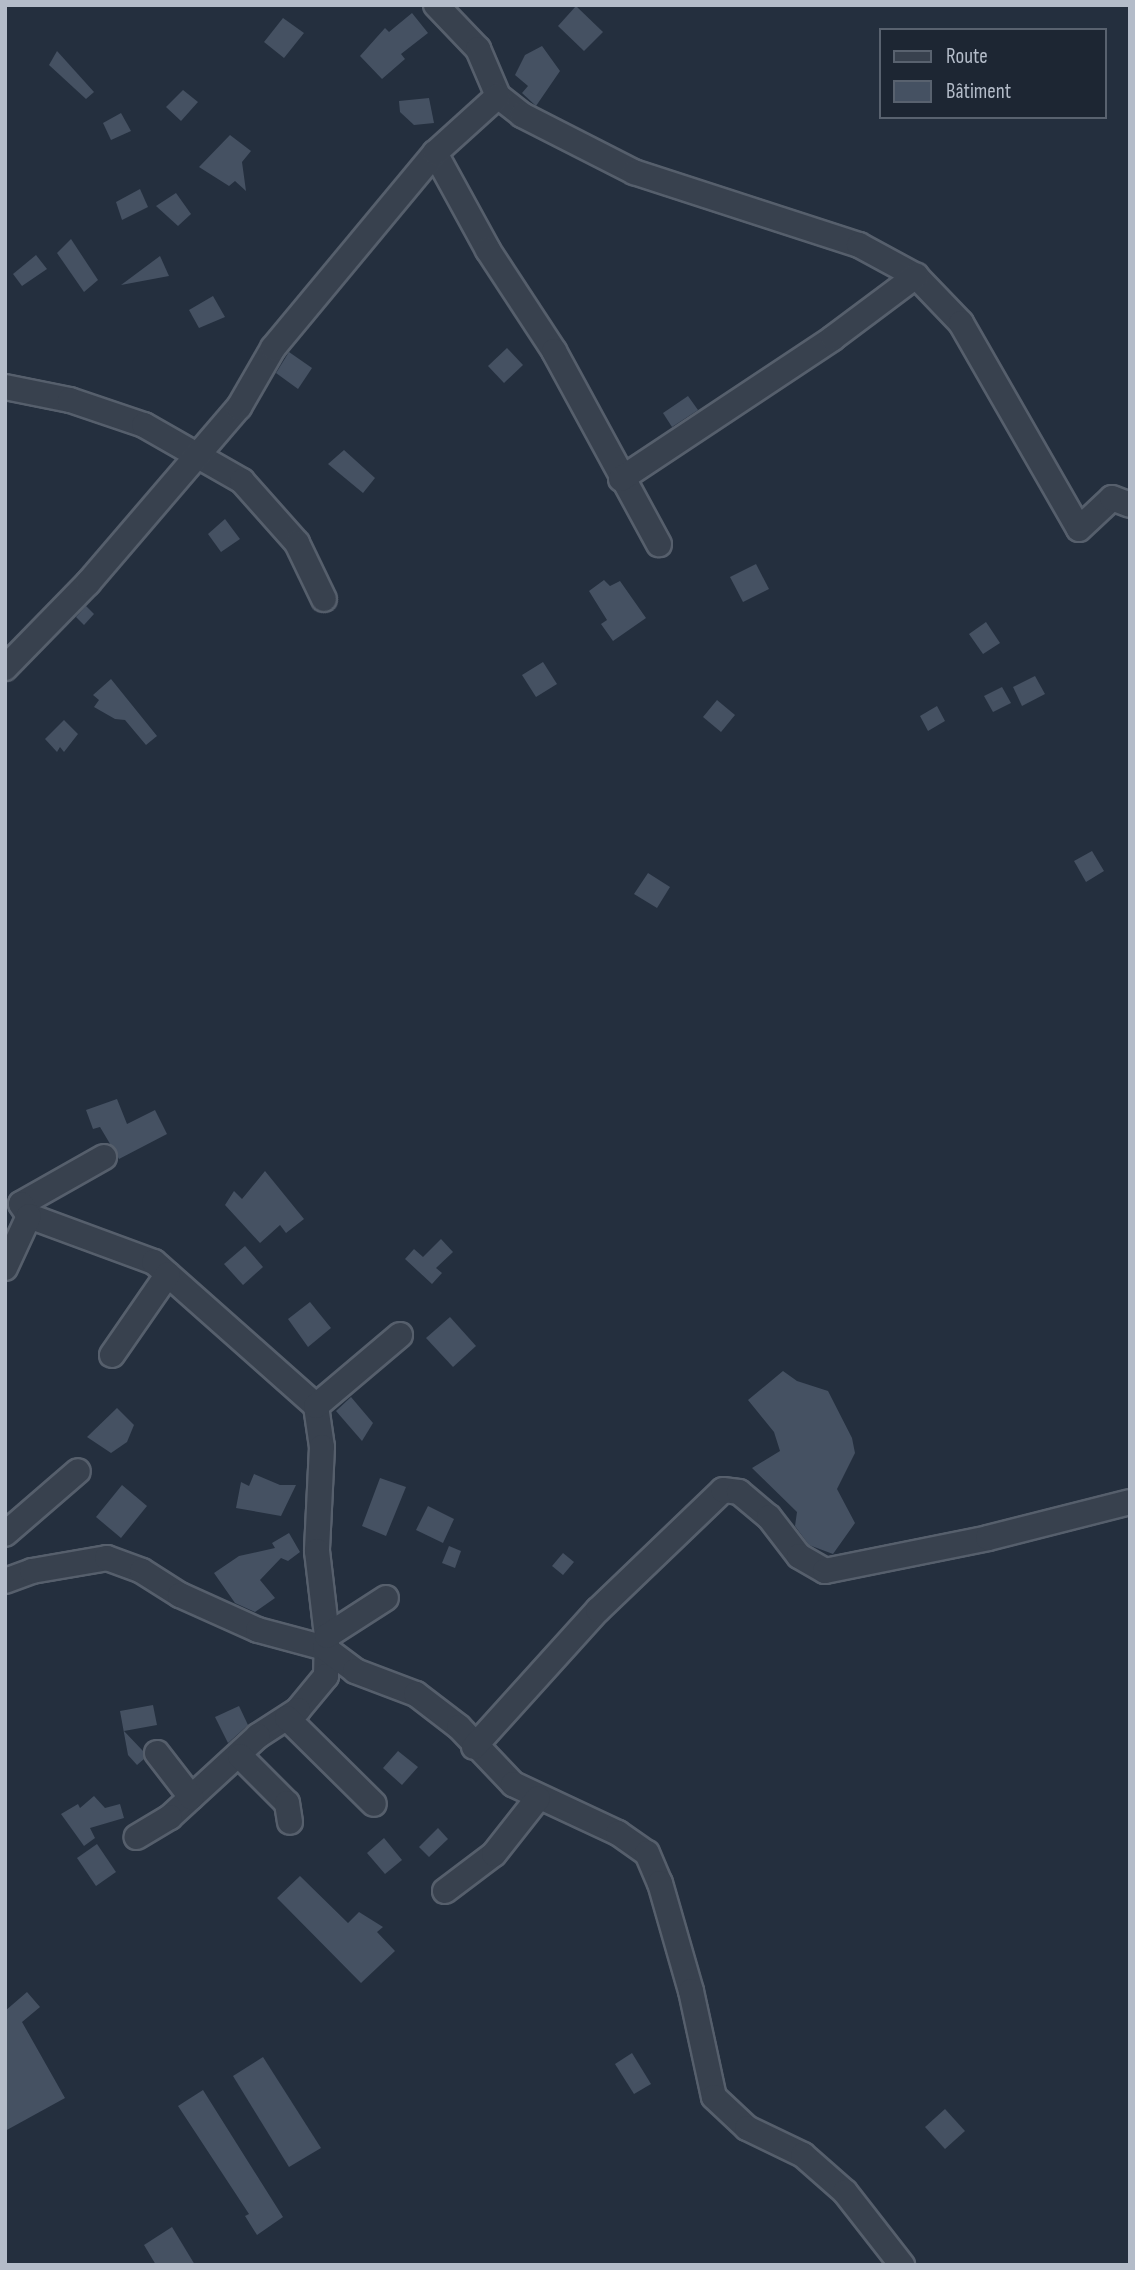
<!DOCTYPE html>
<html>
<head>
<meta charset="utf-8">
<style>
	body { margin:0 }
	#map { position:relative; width:1135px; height:2270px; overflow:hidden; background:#242f3e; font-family:"Sofia Sans Condensed",sans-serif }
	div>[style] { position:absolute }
	.building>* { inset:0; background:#455162 }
	.roads { filter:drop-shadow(2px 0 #565f6c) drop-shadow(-2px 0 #565f6c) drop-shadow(0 2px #565f6c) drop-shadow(0 -2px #565f6c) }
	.minor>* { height:24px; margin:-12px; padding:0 12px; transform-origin:12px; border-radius:12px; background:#38414e }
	span { translate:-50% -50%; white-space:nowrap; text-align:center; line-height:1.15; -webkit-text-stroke:5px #1d2633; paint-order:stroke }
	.frame { position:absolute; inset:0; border:7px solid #b4bcc9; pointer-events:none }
	.legend { position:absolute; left:879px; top:28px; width:228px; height:91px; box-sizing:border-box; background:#1d2633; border:2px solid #59626f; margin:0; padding:9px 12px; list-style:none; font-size:21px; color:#b4bcc9 }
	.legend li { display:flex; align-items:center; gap:14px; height:35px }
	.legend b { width:35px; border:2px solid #59626f }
</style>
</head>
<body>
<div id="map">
	<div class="building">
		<i style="clip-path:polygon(576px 6px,603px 32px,584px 51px,558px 26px)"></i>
		<i style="clip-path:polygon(412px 13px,428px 33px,401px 54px,405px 59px,382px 79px,360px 56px,385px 28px,389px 32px)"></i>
		<i style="clip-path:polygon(283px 18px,304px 33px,284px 58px,264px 42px)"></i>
		<i style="clip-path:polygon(542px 46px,560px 71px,536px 106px,522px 93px,528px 86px,515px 75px,525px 55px)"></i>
		<i style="clip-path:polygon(57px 51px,94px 92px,86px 99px,49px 65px)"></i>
		<i style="clip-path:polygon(183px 90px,198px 102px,181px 121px,166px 107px)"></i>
		<i style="clip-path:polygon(429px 98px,434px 123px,414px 125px,400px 112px,399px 101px)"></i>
		<i style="clip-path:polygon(121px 113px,131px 131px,111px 140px,103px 123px)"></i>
		<i style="clip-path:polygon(230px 135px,251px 151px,242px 162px,246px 191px,235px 181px,229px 186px,199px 167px)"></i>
		<i style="clip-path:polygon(140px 189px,148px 207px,122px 220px,116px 202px)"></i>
		<i style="clip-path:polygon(176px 193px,191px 214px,178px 226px,156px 206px)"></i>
		<i style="clip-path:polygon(71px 239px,98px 280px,84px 292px,57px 253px)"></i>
		<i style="clip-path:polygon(36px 255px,47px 269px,22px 286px,13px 274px)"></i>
		<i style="clip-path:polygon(160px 256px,169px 276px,121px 285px)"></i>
		<i style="clip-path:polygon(213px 296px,225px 317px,199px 328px,189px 310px)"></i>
		<i style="clip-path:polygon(507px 348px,523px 365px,504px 383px,488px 366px)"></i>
		<i style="clip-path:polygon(289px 352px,312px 368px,298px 389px,276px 373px)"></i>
		<i style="clip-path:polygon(688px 396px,698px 410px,672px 427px,663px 413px)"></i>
		<i style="clip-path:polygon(344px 450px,375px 478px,363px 493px,328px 464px)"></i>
		<i style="clip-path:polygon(225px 519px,240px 539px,221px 552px,208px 534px)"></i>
		<i style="clip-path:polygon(756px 564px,769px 589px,743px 602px,730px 577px)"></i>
		<i style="clip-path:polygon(604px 580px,610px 586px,620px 581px,646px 618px,613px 641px,601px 624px,607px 620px,589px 591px)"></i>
		<i style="clip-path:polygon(86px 606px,94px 614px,84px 625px,76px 617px)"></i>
		<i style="clip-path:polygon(986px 622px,1000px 643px,983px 654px,969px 634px)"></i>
		<i style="clip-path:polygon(543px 662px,557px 684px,536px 697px,522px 675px)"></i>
		<i style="clip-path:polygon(1035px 676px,1045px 694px,1022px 706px,1013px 687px)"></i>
		<i style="clip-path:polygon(111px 679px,157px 736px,146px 745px,125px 720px,115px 719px,94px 707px,99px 700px,93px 695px)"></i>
		<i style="clip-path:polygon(1002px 687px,1011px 703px,993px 712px,984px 696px)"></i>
		<i style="clip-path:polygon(717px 700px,735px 715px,721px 732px,703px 717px)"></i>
		<i style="clip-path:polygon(937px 706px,945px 721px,928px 731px,920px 716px)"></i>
		<i style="clip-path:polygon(64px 720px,78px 734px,64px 752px,60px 747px,57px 752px,45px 739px)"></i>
		<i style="clip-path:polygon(1092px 851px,1104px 871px,1086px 882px,1074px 861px)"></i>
		<i style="clip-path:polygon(648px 873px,670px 887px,657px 908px,634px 894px)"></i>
		<i style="clip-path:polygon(117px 1099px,127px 1124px,155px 1110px,167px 1134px,119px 1159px,100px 1127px,93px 1129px,86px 1110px)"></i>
		<i style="clip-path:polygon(265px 1171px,304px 1219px,286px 1233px,280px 1225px,260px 1243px,225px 1205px,234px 1191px,242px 1199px)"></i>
		<i style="clip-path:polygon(441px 1239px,453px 1252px,436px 1268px,442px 1273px,432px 1284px,405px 1259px,414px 1249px,423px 1257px)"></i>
		<i style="clip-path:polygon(245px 1246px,263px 1267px,243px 1285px,224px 1264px)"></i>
		<i style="clip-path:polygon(310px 1302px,331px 1328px,308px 1347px,288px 1319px)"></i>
		<i style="clip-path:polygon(450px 1317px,476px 1346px,453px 1367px,426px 1338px)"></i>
		<i style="clip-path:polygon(783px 1371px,797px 1381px,828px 1391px,852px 1438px,855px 1453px,837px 1489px,855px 1523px,833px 1554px,809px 1545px,795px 1526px,797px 1512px,752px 1468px,780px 1451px,774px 1432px,748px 1400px)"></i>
		<i style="clip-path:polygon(351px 1397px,373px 1423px,362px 1441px,336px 1411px)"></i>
		<i style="clip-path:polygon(117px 1408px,134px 1425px,127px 1442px,111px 1453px,87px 1437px)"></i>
		<i style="clip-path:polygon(254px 1474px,280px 1485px,296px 1485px,281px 1516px,236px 1508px,241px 1482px,249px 1486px)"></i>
		<i style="clip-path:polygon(380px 1478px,406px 1487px,386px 1536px,362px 1526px)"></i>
		<i style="clip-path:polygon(122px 1485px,147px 1506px,121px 1538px,96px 1517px)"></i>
		<i style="clip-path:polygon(428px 1506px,454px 1519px,443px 1543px,416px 1530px)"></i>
		<i style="clip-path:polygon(289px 1533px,300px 1552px,288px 1561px,281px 1558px,260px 1580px,275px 1598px,255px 1612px,235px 1603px,214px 1573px,239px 1556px,275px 1548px,272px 1543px)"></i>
		<i style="clip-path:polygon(449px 1546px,461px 1551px,455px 1568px,442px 1563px)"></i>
		<i style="clip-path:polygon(563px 1553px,574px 1562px,563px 1575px,552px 1566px)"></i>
		<i style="clip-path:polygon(153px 1705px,157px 1725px,124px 1731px,143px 1751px,144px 1759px,137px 1765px,128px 1755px,120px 1711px)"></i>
		<i style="clip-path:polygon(239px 1706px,248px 1725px,228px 1743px,215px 1717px)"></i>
		<i style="clip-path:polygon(398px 1751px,418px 1767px,402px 1785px,383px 1768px)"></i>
		<i style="clip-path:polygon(94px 1796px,105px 1808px,120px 1804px,124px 1818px,90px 1828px,95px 1838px,84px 1846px,61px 1814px,78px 1804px,80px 1808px)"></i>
		<i style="clip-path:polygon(438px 1828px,448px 1839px,429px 1857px,419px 1847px)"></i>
		<i style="clip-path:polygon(384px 1838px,402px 1860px,385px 1874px,367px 1853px)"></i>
		<i style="clip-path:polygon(97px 1844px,116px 1872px,96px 1886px,77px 1858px)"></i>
		<i style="clip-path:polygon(300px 1876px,348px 1923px,359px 1912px,383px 1927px,377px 1932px,395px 1951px,361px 1983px,277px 1898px)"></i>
		<i style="clip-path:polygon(27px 1992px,40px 2007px,22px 2022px,65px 2098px,5px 2131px,5px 2011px)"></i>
		<i style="clip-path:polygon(632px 2053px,651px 2084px,634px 2094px,615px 2064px)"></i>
		<i style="clip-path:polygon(263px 2057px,321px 2148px,289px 2167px,233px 2076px)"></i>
		<i style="clip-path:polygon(203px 2090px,283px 2217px,257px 2235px,245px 2216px,249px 2214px,178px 2106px)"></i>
		<i style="clip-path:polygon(945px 2109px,965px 2131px,945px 2149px,925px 2127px)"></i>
		<i style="clip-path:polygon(172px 2227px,195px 2265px,156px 2265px,144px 2245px)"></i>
	</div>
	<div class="roads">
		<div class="minor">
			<i style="left:436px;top:5px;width:61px;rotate:46.3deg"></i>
			<i style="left:478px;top:49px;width:51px;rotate:66.9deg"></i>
			<i style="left:498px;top:96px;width:31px;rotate:38deg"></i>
			<i style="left:522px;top:115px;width:126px;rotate:27deg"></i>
			<i style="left:634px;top:172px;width:237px;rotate:18deg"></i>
			<i style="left:859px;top:245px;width:65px;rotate:28.5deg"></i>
			<i style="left:916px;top:276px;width:65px;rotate:46.2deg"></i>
			<i style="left:961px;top:323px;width:237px;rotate:60.2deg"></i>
			<i style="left:1079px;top:529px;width:45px;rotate:-43.2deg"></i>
			<i style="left:1112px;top:498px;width:19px;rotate:21deg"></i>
			<i style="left:435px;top:153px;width:111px;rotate:61.3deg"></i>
			<i style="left:488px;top:250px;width:121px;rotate:56.8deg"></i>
			<i style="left:554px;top:351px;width:220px;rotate:61.5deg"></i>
			<i style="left:5px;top:387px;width:66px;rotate:11.3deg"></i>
			<i style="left:70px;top:400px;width:78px;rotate:18.7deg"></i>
			<i style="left:144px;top:425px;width:113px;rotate:29.7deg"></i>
			<i style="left:242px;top:481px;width:83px;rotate:48.4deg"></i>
			<i style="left:297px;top:543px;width:62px;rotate:64.3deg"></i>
			<i style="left:621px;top:479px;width:255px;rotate:-33.6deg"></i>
			<i style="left:833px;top:338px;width:104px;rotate:-36.8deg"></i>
			<i style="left:5px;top:668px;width:119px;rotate:-45.7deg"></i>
			<i style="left:88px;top:583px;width:232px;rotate:-49.4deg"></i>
			<i style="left:239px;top:407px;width:68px;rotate:-60deg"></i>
			<i style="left:273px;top:348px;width:254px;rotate:-50.3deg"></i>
			<i style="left:435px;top:153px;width:85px;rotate:-42.1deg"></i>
			<i style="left:104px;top:1157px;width:95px;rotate:150.5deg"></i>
			<i style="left:21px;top:1204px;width:14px;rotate:56deg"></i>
			<i style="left:29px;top:1216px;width:133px;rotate:20.2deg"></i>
			<i style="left:154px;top:1262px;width:217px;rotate:41.6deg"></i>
			<i style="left:316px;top:1406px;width:41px;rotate:81.7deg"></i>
			<i style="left:322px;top:1447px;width:104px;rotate:92.8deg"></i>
			<i style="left:317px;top:1551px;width:86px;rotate:83.3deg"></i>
			<i style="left:327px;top:1636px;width:40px;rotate:91.4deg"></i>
			<i style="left:326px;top:1676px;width:44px;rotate:129.5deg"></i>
			<i style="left:298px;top:1710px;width:48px;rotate:147deg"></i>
			<i style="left:258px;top:1736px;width:120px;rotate:137.4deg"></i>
			<i style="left:170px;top:1817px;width:39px;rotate:149deg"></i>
			<i style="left:5px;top:1268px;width:57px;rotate:-65.2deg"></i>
			<i style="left:112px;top:1355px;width:98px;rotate:-55.3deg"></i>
			<i style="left:316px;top:1406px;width:110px;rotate:-40.2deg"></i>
			<i style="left:5px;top:1534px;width:96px;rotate:-40.8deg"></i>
			<i style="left:5px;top:1581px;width:29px;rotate:-20deg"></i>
			<i style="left:32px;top:1571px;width:76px;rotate:-9.8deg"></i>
			<i style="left:107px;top:1558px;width:37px;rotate:20deg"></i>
			<i style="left:142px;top:1571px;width:45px;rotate:32.3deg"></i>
			<i style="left:180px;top:1595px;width:85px;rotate:24.2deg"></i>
			<i style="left:258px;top:1630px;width:69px;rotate:15deg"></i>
			<i style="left:325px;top:1648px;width:38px;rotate:37deg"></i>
			<i style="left:355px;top:1671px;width:65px;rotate:20.7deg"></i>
			<i style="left:416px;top:1694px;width:54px;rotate:37.5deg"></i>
			<i style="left:459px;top:1727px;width:79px;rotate:46.5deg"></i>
			<i style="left:513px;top:1784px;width:116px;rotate:25deg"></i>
			<i style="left:618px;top:1833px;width:35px;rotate:35deg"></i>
			<i style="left:647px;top:1853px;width:33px;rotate:67deg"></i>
			<i style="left:660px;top:1883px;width:112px;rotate:74deg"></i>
			<i style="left:691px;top:1991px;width:108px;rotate:77.8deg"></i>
			<i style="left:714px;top:2097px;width:45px;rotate:43.2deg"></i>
			<i style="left:747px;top:2128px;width:62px;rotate:25.7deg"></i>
			<i style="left:803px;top:2155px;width:56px;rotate:41.4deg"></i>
			<i style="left:845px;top:2192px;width:93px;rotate:52deg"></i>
			<i style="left:327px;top:1636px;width:70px;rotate:-32.8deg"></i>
			<i style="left:287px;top:1718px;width:122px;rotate:44.7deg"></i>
			<i style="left:474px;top:1747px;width:185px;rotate:-47.9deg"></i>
			<i style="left:598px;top:1610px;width:173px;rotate:-43.8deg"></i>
			<i style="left:723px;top:1490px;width:16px;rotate:7deg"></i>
			<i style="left:739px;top:1492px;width:39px;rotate:40deg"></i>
			<i style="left:769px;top:1517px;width:49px;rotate:52.4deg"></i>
			<i style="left:799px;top:1556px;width:30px;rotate:30deg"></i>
			<i style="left:825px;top:1571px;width:166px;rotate:-11.4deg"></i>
			<i style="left:988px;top:1538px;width:146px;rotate:-14.2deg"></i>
			<i style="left:157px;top:1753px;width:56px;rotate:52.3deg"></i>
			<i style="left:240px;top:1756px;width:66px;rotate:45deg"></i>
			<i style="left:287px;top:1803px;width:19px;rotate:81deg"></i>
			<i style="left:445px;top:1891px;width:61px;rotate:-37.1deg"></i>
			<i style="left:494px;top:1854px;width:71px;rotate:-51.8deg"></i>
		</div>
	</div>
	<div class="frame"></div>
	<ul class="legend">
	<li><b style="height:9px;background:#38414e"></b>Route</li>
	<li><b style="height:19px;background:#455162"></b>Bâtiment</li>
	</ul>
</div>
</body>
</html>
